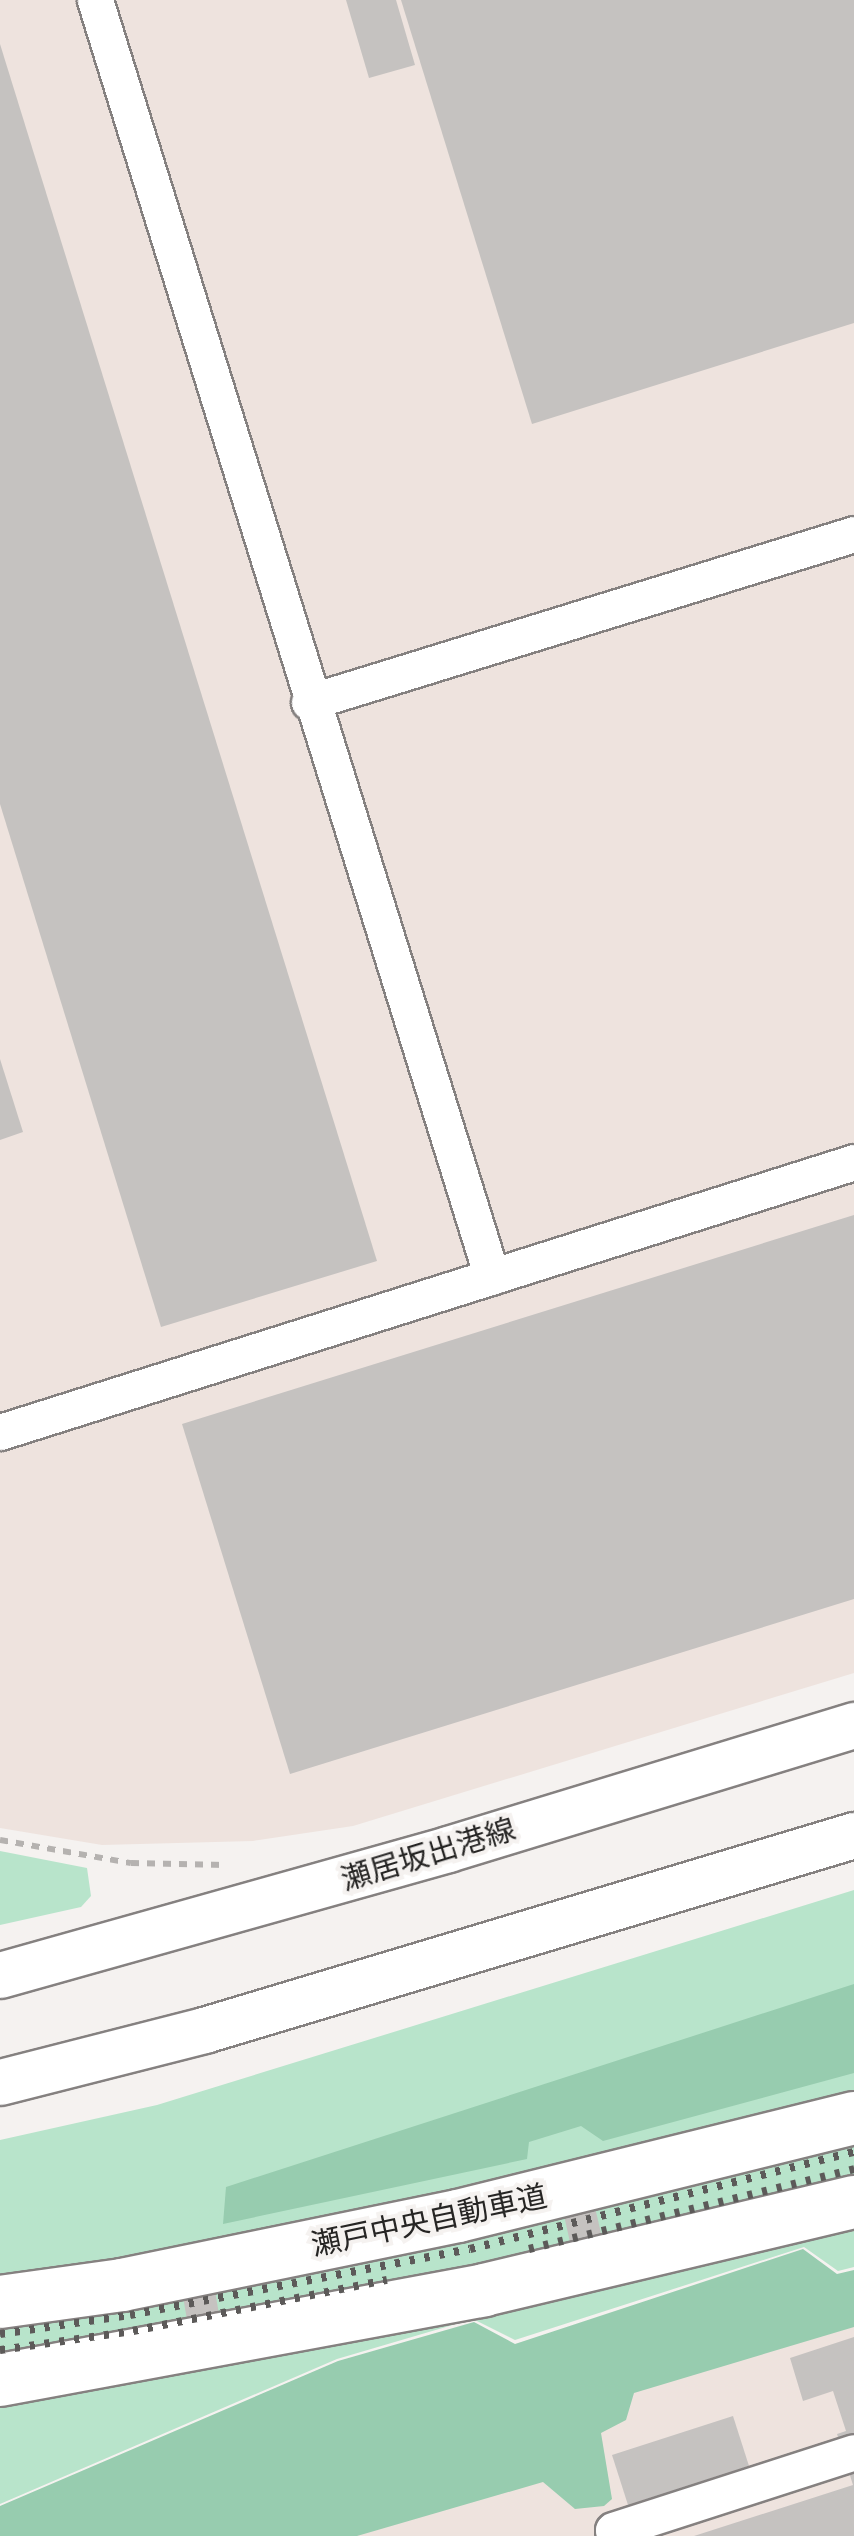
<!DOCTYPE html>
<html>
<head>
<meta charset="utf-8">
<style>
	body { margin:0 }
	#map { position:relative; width:854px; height:2536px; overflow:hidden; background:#f5f2f0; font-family:"Public Sans","Noto Sans JP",sans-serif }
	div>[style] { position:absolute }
	.built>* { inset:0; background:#eee3de }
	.green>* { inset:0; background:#b8e4cb }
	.forest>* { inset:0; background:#97ccaf }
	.building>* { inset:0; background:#c5c2c0 }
	.path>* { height:6px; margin-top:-3px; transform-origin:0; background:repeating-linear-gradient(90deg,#b5b2b0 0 8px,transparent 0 16px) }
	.roads { filter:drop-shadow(2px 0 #858180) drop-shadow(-2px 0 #858180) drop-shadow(0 2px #858180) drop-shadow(0 -2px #858180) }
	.minor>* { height:35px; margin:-17.5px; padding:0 17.5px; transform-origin:17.5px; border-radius:17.5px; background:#fff }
	.major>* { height:45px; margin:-22.5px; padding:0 22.5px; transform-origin:22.5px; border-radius:22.5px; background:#fff }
	.highway>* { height:52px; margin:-26px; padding:0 26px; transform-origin:26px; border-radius:26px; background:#fff }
	.rail>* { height:8px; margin-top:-4px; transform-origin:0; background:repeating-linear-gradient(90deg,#5c5a59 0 5px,transparent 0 15px) }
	span { translate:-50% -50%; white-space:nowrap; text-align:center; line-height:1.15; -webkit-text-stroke:8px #f5f2f0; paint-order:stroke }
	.street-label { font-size:30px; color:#262524 }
</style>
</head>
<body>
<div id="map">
	<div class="built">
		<i style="clip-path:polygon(0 0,854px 0,854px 1673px,353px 1826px,253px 1841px,102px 1845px,0 1828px)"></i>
		<i style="clip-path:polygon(854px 2292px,854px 2536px,0 2536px,0 2530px)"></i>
	</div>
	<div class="green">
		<i style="clip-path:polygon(0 1851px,87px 1868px,91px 1896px,81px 1907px,0 1925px)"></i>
		<i style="clip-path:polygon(854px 1890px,854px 2267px,838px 2271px,804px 2247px,515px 2340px,473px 2319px,337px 2359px,0 2504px,0 2140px,157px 2105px)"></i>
	</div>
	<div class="forest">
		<i style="clip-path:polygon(854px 1984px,854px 2073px,603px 2141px,581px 2126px,529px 2142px,527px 2159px,223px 2224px,226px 2187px)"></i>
		<i style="clip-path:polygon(803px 2249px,837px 2274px,854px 2270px,854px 2327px,634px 2393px,626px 2420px,601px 2433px,612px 2499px,604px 2506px,575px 2509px,543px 2482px,357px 2536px,0 2536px,0 2506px,338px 2361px,474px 2322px,515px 2344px)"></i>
	</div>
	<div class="building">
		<i style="clip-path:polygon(346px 0,396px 0,415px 65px,369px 78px)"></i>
		<i style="clip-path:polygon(401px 0,854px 0,854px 323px,532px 424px)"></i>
		<i style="clip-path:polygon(0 44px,377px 1261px,161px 1327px,0 804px)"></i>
		<i style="clip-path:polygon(0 1059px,23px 1132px,0 1140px)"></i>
		<i style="clip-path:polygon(854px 1215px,854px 1599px,290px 1774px,182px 1424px)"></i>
		<i style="clip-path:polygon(585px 2165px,613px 2284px,581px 2291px,554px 2171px)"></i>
		<i style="clip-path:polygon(207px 2245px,228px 2366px,196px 2371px,175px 2251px)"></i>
		<i style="clip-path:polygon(854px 2337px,854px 2536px,694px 2536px,853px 2485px,837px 2434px,846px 2431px,833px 2391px,803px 2401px,790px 2358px)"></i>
		<i style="clip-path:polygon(733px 2416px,749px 2466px,628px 2505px,612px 2455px)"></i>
	</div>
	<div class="path">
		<i style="left:0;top:1840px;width:133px;rotate:10deg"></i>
		<i style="left:131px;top:1863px;width:95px;rotate:1.2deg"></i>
	</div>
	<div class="roads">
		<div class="minor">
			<i style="left:95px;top:0;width:1337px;rotate:72.73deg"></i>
			<i style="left:309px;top:702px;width:570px;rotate:-17.13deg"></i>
			<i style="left:0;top:1432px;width:896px;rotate:-17.54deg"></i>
			<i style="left:615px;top:2536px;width:6px;rotate:-108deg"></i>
			<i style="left:613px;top:2530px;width:253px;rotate:-17.9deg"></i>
		</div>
		<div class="major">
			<i style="left:0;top:1975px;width:465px;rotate:-15.7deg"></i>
			<i style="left:448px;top:1849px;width:425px;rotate:-17deg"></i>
			<i style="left:0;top:2082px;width:211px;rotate:-14.3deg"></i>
			<i style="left:204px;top:2030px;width:679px;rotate:-16.7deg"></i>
		</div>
		<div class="highway">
			<i style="left:0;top:2302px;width:123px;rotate:-7.9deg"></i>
			<i style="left:122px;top:2285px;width:343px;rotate:-11.6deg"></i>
			<i style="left:458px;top:2216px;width:408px;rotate:-13.9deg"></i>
			<i style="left:0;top:2380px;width:492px;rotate:-10.5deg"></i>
			<i style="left:484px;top:2290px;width:380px;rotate:-13.4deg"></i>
		</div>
	</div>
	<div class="rail">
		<i style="left:529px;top:2249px;width:335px;rotate:-13.8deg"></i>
		<i style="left:0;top:2334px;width:131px;rotate:-8.3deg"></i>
		<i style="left:130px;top:2315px;width:346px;rotate:-11deg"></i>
		<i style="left:470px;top:2249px;width:396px;rotate:-14.2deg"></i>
		<i style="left:0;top:2350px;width:134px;rotate:-8.1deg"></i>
		<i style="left:133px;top:2331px;width:259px;rotate:-11.4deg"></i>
	</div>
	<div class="street-label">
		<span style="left:428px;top:1854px;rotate:-17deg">瀬居坂出港線</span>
		<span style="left:429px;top:2220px;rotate:-12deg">瀬戸中央自動車道</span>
	</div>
</div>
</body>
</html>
